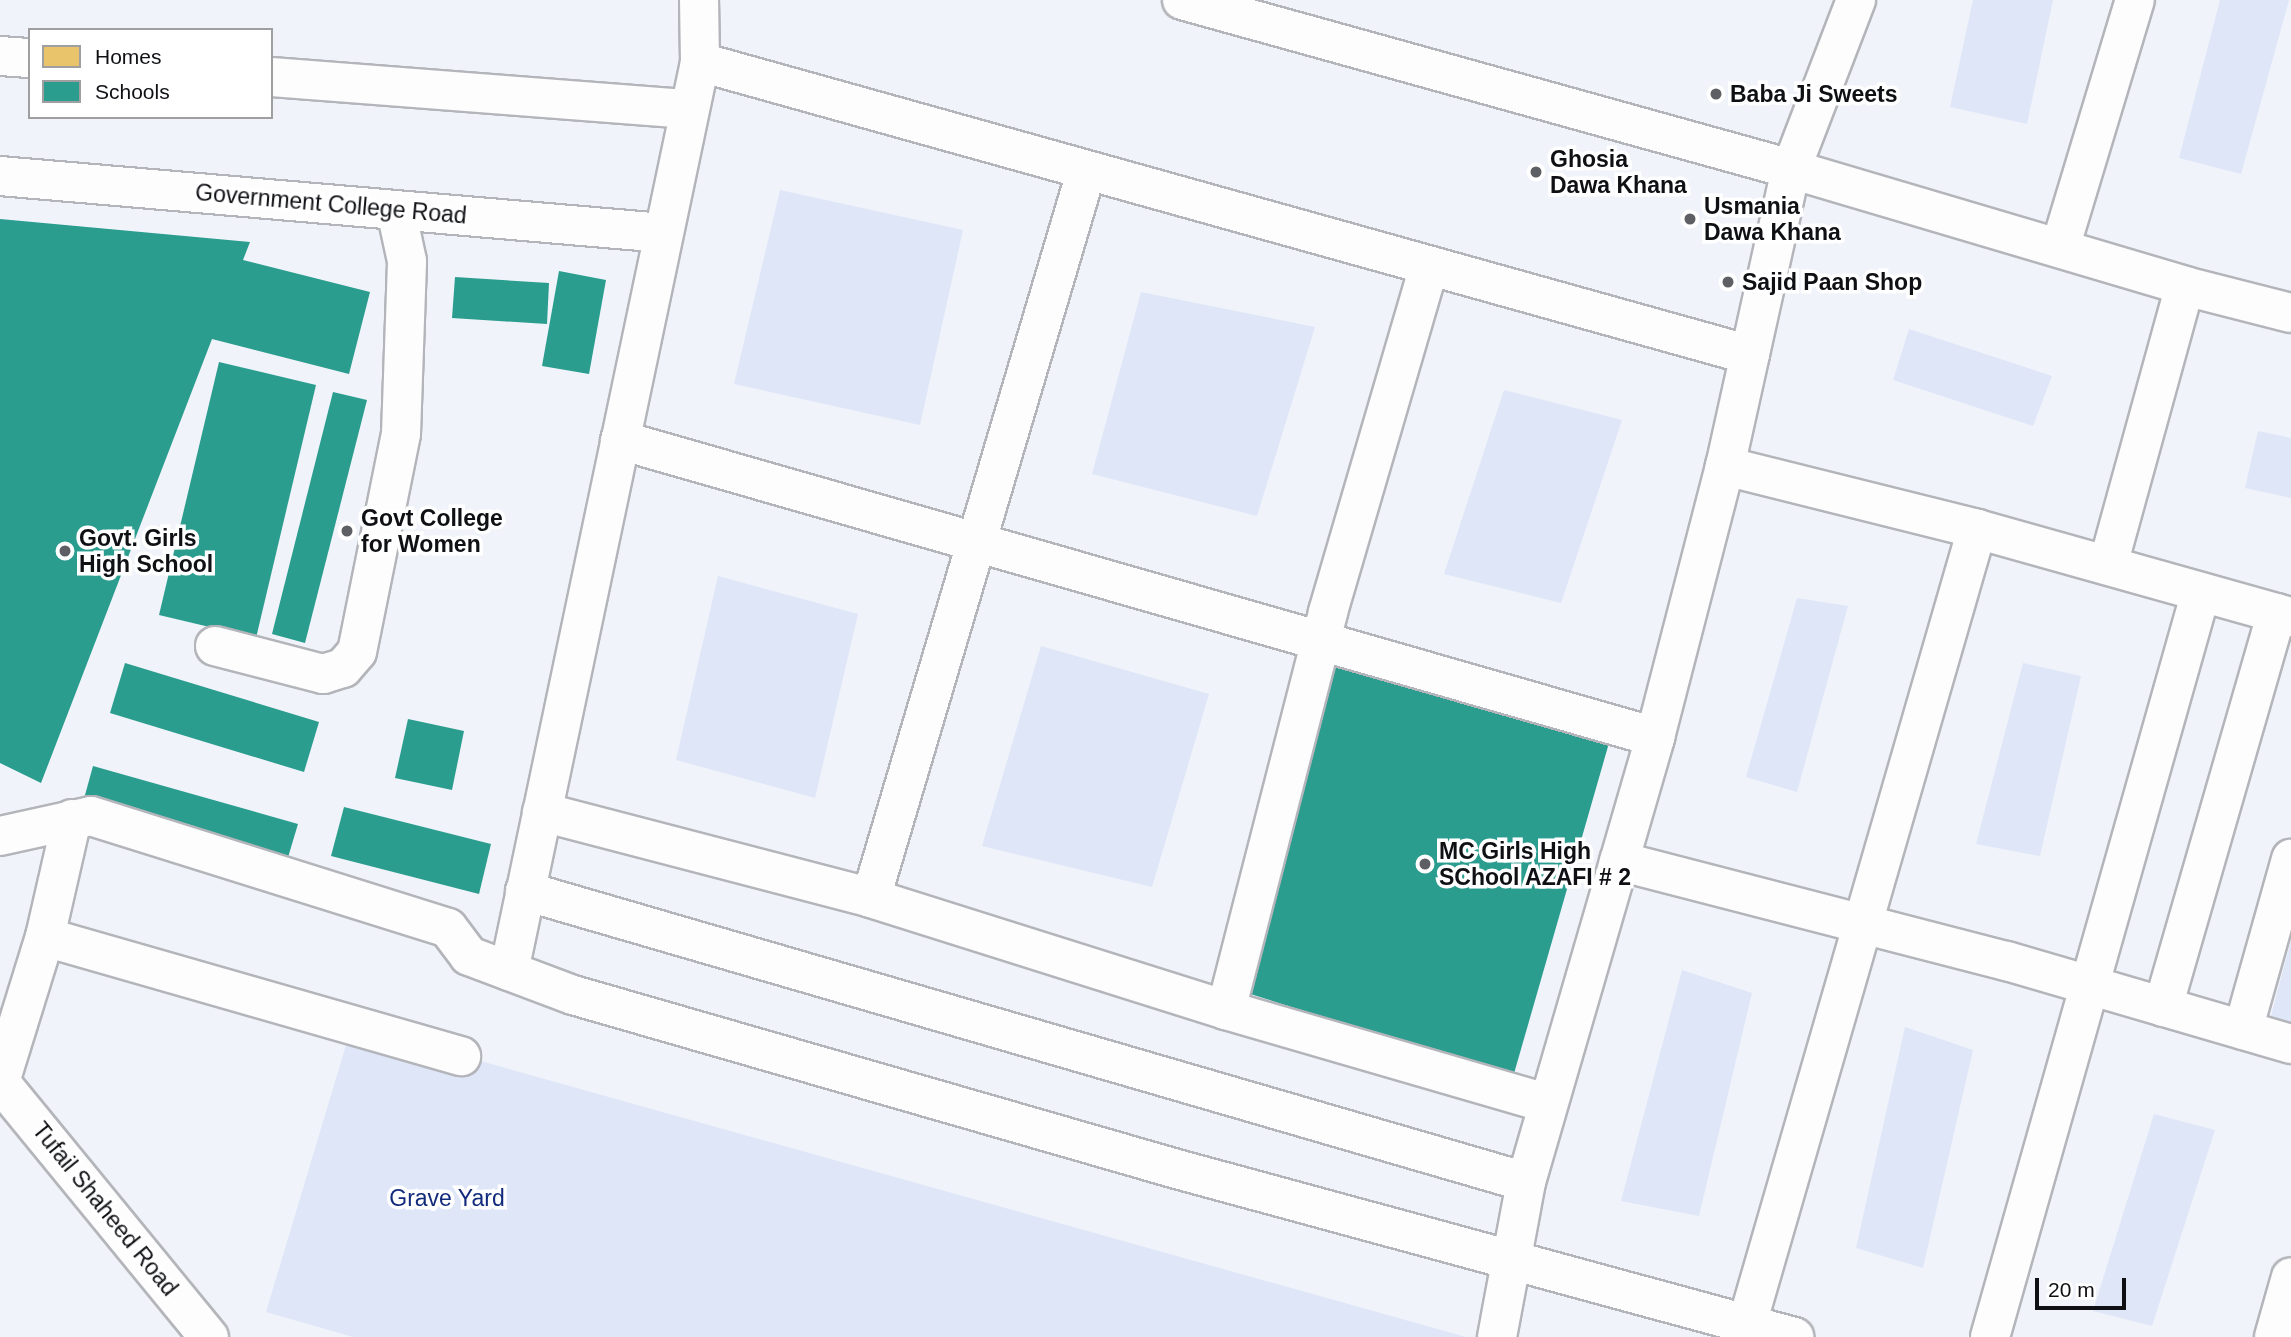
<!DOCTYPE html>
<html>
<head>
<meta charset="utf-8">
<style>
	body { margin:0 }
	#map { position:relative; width:2291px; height:1337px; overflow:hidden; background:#f0f3f9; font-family:Arial,sans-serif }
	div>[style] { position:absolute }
	.green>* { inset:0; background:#dee6f8 }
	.homes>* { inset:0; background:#e9c46a }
	.schools>* { inset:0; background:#2a9d8f }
	.roads { filter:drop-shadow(2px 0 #b3b5ba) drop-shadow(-2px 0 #b3b5ba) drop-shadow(0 2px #b3b5ba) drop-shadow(0 -2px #b3b5ba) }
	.minor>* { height:38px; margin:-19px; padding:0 19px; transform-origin:19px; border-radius:19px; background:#fdfdfe }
	.dots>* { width:19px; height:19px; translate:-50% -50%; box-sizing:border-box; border:4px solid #fff; border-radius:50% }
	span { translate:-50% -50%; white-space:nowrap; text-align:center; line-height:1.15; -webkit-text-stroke:7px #fff; paint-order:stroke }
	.poi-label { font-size:23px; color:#0f1014; font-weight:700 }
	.left { translate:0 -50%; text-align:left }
	.street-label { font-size:23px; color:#0f1014 }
	.park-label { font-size:23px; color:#122a7b }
	.legend { position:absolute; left:28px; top:28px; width:245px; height:91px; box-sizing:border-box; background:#fff; border:2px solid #9f9fa1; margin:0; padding:9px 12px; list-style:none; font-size:21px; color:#0f1014 }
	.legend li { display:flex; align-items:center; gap:14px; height:35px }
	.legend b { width:35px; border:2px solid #9f9fa1 }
	.scale { position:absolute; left:2035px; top:1278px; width:91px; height:32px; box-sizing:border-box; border:4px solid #0f1014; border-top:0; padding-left:9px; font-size:21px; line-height:24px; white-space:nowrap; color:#0f1014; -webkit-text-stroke:5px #fff; paint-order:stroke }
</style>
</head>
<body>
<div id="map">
	<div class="green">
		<i style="clip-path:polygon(1973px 0,2053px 0,2027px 124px,1950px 107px)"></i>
		<i style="clip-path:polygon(2220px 0,2289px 0,2241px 174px,2179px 158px)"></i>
		<i style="clip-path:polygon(780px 190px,963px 230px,920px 425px,734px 384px)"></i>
		<i style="clip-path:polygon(1141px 292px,1315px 327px,1257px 516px,1092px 474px)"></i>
		<i style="clip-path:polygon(1909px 329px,2052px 376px,2033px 426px,1893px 380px)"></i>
		<i style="clip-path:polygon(1504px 390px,1622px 420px,1561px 603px,1444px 574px)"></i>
		<i style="clip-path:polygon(2258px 431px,2291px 438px,2291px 498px,2245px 488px)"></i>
		<i style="clip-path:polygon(718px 576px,858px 614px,815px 798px,676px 760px)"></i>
		<i style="clip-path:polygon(1797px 598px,1848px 606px,1797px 792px,1746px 777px)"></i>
		<i style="clip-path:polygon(1041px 646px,1209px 694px,1152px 887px,982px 846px)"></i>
		<i style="clip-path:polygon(2023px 663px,2081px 676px,2040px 856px,1976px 844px)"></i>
		<i style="clip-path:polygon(2291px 940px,2291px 1022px,2271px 1016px)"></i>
		<i style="clip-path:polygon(1682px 970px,1752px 993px,1699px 1216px,1621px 1201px)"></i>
		<i style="clip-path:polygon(352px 1025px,1466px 1337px,353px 1337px,266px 1312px)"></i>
		<i style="clip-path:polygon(1905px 1027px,1973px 1050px,1923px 1268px,1856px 1248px)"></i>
		<i style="clip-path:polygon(2154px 1114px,2215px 1130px,2152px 1326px,2093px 1311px)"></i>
	</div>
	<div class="homes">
		<i style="clip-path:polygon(57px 240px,212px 254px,208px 289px,54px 275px)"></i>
		<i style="clip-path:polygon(164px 300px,198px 310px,145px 492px,111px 482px)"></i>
		<i style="clip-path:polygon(0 531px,58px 545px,47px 591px,0 580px)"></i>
	</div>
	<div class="schools">
		<i style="clip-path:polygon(0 219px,250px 242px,243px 260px,370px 292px,349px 374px,212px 339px,41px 783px,0 763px)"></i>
		<i style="clip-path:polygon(559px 271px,606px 280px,589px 374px,542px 366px)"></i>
		<i style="clip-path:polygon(455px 277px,549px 283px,547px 324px,452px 318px)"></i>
		<i style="clip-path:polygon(219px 362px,316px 385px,256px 638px,159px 615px)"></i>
		<i style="clip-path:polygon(333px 392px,367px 400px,305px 643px,272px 634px)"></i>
		<i style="clip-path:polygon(1330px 654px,1611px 736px,1513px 1077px,1244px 992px)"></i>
		<i style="clip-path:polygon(125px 663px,319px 722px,304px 772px,110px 713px)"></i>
		<i style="clip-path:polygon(408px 719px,464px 731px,452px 790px,395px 778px)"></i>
		<i style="clip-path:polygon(93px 766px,298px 824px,286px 864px,82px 806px)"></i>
		<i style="clip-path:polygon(344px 807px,491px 844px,479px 894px,331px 856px)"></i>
	</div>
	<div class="roads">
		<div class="minor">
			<i style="left:1182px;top:0;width:632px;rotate:15.51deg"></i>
			<i style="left:1791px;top:169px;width:411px;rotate:16.5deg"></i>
			<i style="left:2185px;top:286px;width:109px;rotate:14.3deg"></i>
			<i style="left:1856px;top:0;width:181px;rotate:111deg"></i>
			<i style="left:1791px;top:169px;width:304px;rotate:102.5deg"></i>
			<i style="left:1725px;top:466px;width:260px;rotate:14deg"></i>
			<i style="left:1977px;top:529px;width:326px;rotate:15.7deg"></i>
			<i style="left:0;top:56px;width:30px;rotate:4deg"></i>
			<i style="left:700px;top:62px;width:1090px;rotate:15.59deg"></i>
			<i style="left:271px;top:77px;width:419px;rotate:4.4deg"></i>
			<i style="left:0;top:176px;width:665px;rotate:4.91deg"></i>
			<i style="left:2060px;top:248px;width:259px;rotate:-73.2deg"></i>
			<i style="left:620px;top:440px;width:1077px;rotate:16.01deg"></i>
			<i style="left:2108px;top:565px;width:289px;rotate:-74.6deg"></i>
			<i style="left:215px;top:646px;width:112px;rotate:14.5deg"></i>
			<i style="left:323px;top:674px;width:21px;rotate:-17deg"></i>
			<i style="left:343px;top:668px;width:21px;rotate:-49deg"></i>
			<i style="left:357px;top:652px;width:222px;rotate:-78.6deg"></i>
			<i style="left:401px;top:434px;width:173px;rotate:-88deg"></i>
			<i style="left:407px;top:261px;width:52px;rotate:-102.2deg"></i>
			<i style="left:542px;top:812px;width:340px;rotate:14.6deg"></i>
			<i style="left:871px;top:898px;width:372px;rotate:17.5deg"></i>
			<i style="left:1226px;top:1010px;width:334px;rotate:16.2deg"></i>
			<i style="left:72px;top:819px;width:121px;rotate:102.9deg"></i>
			<i style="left:45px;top:937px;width:433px;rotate:16deg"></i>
			<i style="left:0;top:836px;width:93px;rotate:-12.4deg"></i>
			<i style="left:91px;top:816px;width:374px;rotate:17.4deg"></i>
			<i style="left:448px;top:928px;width:35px;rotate:53deg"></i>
			<i style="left:469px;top:956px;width:111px;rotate:20.6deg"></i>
			<i style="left:573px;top:995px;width:624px;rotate:16.08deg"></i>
			<i style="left:1173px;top:1168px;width:644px;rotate:15.22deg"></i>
			<i style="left:1619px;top:861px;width:401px;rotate:14.5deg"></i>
			<i style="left:2007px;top:961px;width:296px;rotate:16.3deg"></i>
			<i style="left:525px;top:891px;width:1042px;rotate:16.21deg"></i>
			<i style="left:871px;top:898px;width:757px;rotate:-73.5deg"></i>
			<i style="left:509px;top:971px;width:929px;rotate:-78.13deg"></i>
			<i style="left:700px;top:62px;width:62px;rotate:-90.9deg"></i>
			<i style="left:2163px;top:1007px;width:410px;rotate:-73.9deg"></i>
			<i style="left:1226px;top:1010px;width:411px;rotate:-75.6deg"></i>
			<i style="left:1328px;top:612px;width:359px;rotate:-73.7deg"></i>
			<i style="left:2243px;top:1030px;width:178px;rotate:-74.3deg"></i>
			<i style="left:0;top:1082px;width:330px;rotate:50.7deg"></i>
			<i style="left:0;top:1082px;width:152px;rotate:-72.8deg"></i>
			<i style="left:1747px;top:1324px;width:828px;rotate:-73.86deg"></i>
			<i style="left:1497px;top:1337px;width:158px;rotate:-79.4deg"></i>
			<i style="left:1526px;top:1182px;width:463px;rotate:-73.8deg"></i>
			<i style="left:1655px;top:737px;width:280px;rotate:-75.5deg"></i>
			<i style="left:1990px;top:1337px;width:774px;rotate:-74.19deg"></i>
			<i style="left:2274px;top:1337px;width:62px;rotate:-74.2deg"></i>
		</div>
	</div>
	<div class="dots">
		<i style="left:1716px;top:94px;background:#5e5f64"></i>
		<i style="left:1536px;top:172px;background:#5e5f64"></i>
		<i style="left:1690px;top:219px;background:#5e5f64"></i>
		<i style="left:1728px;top:282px;background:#5e5f64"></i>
		<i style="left:347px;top:531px;background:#5e5f64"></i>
		<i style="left:65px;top:551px;background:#5e5f64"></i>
		<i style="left:1425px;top:864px;background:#5e5f64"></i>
	</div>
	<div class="poi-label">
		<span class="left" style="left:1730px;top:94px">Baba Ji Sweets</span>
		<span class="left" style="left:1550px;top:172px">Ghosia<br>Dawa Khana</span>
		<span class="left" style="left:1704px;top:219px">Usmania<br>Dawa Khana</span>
		<span class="left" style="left:1742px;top:282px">Sajid Paan Shop</span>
		<span class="left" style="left:361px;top:531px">Govt College<br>for Women</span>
		<span class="left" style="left:79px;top:551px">Govt. Girls<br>High School</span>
		<span class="left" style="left:1439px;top:864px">MC Girls High<br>SChool AZAFI # 2</span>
	</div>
	<div class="street-label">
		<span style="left:331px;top:204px;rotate:5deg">Government College Road</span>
		<span style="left:105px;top:1209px;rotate:51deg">Tufail Shaheed Road</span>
	</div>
	<div class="park-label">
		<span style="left:447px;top:1198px">Grave Yard</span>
	</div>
	<ul class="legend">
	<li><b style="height:19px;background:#e9c46a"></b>Homes</li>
	<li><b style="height:19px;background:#2a9d8f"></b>Schools</li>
	</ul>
	<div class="scale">20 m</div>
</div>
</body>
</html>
